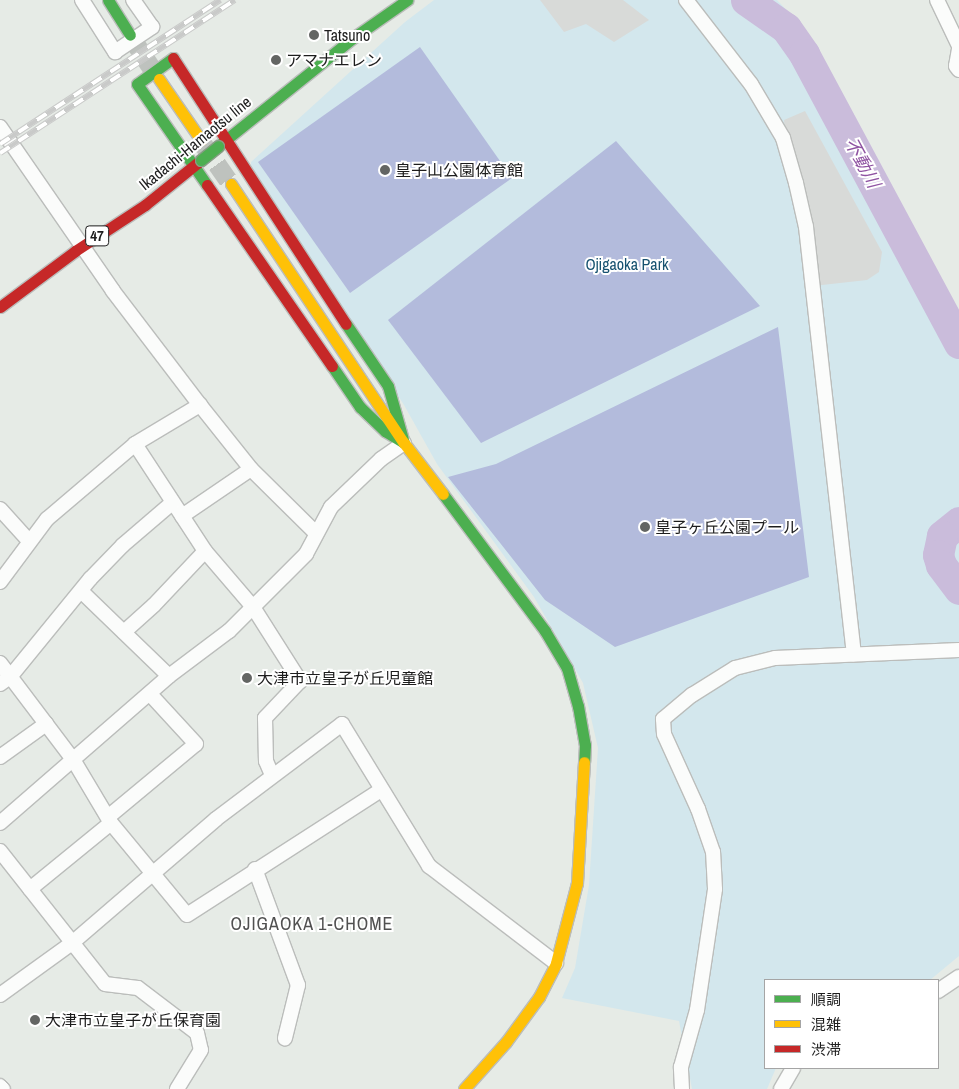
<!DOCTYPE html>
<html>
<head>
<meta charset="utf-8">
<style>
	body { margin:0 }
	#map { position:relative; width:959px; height:1089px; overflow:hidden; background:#e6ebe6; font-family:"Archivo Narrow","Noto Sans JP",sans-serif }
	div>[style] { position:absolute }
	.park>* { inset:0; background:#d3e7ed }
	.pitch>* { inset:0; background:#b3bbdc }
	.parking>* { inset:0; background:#d8dad8 }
	.river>* { height:31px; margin:-15.5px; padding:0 15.5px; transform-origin:15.5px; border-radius:15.5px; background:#cabcdb }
	.secondary-tunnel>* { height:19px; margin-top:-9.5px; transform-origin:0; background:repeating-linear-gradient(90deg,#bec2be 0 19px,transparent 0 28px) }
	.roads { filter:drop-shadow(1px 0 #bbbdbb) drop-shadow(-1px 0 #bbbdbb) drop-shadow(0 1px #bbbdbb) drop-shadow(0 -1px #bbbdbb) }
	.street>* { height:14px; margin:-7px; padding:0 7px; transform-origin:7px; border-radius:7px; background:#fbfcfb }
	.fast>* { height:11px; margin:-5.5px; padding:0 5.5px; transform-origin:5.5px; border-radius:5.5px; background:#4caf50 }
	.slow>* { height:11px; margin:-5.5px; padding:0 5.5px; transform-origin:5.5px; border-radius:5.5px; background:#ffc107 }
	.jam>* { height:11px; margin:-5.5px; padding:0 5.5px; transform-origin:5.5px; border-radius:5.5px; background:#c62828 }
	.rail>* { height:5.5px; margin-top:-2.75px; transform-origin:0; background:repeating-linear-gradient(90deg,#fff 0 11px,#c9cac9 0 22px); box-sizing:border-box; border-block:1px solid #c9cac9 }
	.bridges { filter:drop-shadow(1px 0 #879e85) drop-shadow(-1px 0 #879e85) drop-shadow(0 1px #879e85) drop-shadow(0 -1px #879e85) }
	.fast-bridge>* { height:11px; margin:-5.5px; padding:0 5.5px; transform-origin:5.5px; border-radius:5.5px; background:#4caf50 }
	.dots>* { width:14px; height:14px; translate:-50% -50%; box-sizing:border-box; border:2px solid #fff; border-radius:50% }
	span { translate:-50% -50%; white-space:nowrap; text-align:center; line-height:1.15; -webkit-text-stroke:4px #fff; paint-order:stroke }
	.shield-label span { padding:1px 4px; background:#fff; border:1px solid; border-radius:4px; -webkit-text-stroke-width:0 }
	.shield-label { font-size:15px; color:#1d1d1d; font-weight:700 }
	.poi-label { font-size:16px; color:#1d1d1d }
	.left { translate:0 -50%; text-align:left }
	.street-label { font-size:16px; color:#1d1d1d }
	.park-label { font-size:16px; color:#16516f }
	.water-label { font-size:18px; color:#8f53a2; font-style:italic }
	.neighbourhood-label { font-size:18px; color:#505050; letter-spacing:1px }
	.legend { position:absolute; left:764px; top:979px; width:175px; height:90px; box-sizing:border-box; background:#fff; border:1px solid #a5a5a5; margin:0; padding:6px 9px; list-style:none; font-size:15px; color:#1d1d1d }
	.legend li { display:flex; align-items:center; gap:10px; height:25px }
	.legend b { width:25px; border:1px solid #a5a5a5 }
</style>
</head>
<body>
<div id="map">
	<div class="park">
		<i style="clip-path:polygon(434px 0,777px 0,795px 19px,959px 332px,959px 956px,930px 980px,765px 980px,765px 1068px,776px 1068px,767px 1089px,692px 1089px,679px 1021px,562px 998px,575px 968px,589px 885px,598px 748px,583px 683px,534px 597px,437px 464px,404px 405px,251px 171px,251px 162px,405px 22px)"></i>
	</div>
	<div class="pitch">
		<i style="clip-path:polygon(420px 47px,512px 178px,350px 293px,258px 162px)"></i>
		<i style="clip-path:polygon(616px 141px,760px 306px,481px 443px,388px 320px)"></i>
		<i style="clip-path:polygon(778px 327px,809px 577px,615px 647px,545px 600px,448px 477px,496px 464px)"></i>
	</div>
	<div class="parking">
		<i style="clip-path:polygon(540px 0,623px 0,649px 20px,614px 42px,586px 24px,564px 32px)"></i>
		<i style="clip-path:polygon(805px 111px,882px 252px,879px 272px,867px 280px,813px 286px,787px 153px,784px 120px)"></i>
	</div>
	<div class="river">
		<i style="left:746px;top:0;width:49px;rotate:35deg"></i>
		<i style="left:786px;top:28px;width:32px;rotate:55deg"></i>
		<i style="left:804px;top:54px;width:328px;rotate:61.8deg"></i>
		<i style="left:959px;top:522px;width:22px;rotate:141deg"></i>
		<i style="left:942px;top:536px;width:19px;rotate:102deg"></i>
		<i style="left:938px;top:555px;width:10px;rotate:73deg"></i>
		<i style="left:941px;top:565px;width:30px;rotate:53deg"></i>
	</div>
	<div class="secondary-tunnel">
		<i style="left:130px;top:35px;width:53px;rotate:56.6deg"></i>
		<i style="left:201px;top:141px;width:52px;rotate:55.1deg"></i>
	</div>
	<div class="roads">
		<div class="street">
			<i style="left:82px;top:0;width:62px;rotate:57.6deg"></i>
			<i style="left:115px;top:52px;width:45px;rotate:-34deg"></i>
			<i style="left:152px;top:27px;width:33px;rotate:-125deg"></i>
			<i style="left:686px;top:0;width:106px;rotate:52.3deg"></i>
			<i style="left:751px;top:84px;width:63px;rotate:59.3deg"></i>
			<i style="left:783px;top:138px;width:47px;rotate:73.9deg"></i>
			<i style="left:796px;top:183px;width:45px;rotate:77.2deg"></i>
			<i style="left:806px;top:227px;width:430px;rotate:83.6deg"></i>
			<i style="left:937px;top:0;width:51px;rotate:64.4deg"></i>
			<i style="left:959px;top:49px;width:17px;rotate:100deg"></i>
			<i style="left:956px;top:66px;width:5px;rotate:53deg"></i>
			<i style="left:0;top:127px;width:199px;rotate:55.4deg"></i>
			<i style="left:113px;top:291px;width:143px;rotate:52.7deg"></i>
			<i style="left:200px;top:405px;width:82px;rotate:51.4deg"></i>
			<i style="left:251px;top:469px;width:91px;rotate:44.6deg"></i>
			<i style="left:135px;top:444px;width:128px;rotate:56.8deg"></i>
			<i style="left:205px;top:551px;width:74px;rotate:49.4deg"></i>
			<i style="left:253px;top:607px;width:88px;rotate:57.6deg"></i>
			<i style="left:300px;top:681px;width:51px;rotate:133.4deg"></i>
			<i style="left:265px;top:718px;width:43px;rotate:88.7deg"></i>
			<i style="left:266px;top:761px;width:15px;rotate:67deg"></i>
			<i style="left:0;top:509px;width:43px;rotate:47.8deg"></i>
			<i style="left:182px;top:516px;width:83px;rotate:-34.3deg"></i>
			<i style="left:0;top:582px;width:79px;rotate:-53.3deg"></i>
			<i style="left:47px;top:519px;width:116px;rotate:-40.4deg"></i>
			<i style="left:135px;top:444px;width:76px;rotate:-31deg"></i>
			<i style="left:81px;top:591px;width:122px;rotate:44deg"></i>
			<i style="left:124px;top:632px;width:40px;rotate:-42deg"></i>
			<i style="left:154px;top:605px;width:74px;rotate:-46.6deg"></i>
			<i style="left:0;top:663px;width:123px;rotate:52.9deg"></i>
			<i style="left:74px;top:761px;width:72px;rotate:59.2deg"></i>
			<i style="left:111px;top:823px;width:119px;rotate:50.4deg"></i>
			<i style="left:187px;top:915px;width:231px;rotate:-32.8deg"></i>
			<i style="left:0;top:684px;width:12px;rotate:-35deg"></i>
			<i style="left:10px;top:677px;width:127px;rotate:-50.8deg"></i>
			<i style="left:90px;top:579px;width:47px;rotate:-45.9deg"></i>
			<i style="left:123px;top:545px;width:65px;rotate:-40.6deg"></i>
			<i style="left:0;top:757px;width:57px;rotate:-35.7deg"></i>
			<i style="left:108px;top:817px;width:114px;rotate:-39.7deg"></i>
			<i style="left:196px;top:744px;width:68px;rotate:-132.6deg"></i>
			<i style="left:0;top:823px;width:224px;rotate:-41deg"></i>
			<i style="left:169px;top:676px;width:75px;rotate:-36.9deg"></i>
			<i style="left:229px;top:631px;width:109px;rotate:-45deg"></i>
			<i style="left:306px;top:554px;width:53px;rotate:-62deg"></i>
			<i style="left:331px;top:507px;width:69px;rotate:-43.8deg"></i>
			<i style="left:381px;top:459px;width:28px;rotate:-35deg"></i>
			<i style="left:0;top:851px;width:169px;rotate:51.7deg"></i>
			<i style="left:105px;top:984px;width:33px;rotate:7deg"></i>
			<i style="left:138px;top:988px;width:74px;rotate:37.3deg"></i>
			<i style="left:197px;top:1033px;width:17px;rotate:77deg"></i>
			<i style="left:201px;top:1050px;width:46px;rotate:121.6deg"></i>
			<i style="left:255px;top:869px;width:124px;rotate:69.7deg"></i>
			<i style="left:298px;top:985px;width:55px;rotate:103.8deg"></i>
			<i style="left:30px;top:889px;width:104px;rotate:-39.2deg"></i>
			<i style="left:938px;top:991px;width:25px;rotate:-34deg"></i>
			<i style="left:0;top:995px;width:89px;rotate:-35.8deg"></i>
			<i style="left:72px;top:943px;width:190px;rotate:-40.7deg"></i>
			<i style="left:216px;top:819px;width:158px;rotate:-37deg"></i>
			<i style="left:342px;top:724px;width:167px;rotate:58.5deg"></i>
			<i style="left:429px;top:866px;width:160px;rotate:37.4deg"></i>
			<i style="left:0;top:1086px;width:4px;rotate:45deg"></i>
			<i style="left:682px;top:1089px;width:22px;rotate:-93deg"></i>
			<i style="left:681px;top:1067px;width:59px;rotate:-74.3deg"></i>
			<i style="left:697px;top:1010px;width:122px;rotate:-81.5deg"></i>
			<i style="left:715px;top:889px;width:37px;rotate:-93deg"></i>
			<i style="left:713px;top:852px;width:46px;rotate:-109.2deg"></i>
			<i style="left:698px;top:809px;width:82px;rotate:-114.4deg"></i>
			<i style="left:664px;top:734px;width:15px;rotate:-94deg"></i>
			<i style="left:663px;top:719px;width:38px;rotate:-40deg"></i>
			<i style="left:692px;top:695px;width:51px;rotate:-32.1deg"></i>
			<i style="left:735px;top:668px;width:41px;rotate:-14deg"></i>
			<i style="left:775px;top:658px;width:184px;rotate:-2.5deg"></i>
			<i style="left:781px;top:1089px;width:24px;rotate:-60deg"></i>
		</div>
		<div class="fast">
			<i style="left:108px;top:0;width:41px;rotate:57.8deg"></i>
			<i style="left:173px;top:58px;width:44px;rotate:144.2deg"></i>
			<i style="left:137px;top:84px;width:123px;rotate:55.3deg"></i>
			<i style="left:218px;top:146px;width:174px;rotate:-38.7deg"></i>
			<i style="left:354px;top:37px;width:65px;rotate:-34.9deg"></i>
			<i style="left:332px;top:366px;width:50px;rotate:55.7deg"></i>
			<i style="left:360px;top:407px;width:35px;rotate:44deg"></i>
			<i style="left:385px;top:431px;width:22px;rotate:32deg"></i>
			<i style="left:404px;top:443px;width:59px;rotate:-105.7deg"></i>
			<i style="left:388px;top:386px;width:75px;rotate:-124.1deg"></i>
			<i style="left:443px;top:494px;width:171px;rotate:53.3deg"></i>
			<i style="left:545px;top:631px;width:43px;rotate:59.3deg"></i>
			<i style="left:567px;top:668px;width:40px;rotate:74deg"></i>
			<i style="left:578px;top:706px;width:40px;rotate:80deg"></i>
			<i style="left:585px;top:745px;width:17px;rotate:93deg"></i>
		</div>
		<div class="slow">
			<i style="left:159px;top:79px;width:74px;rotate:55.5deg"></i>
			<i style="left:231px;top:184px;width:311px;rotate:56.3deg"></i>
			<i style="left:404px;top:443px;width:64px;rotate:52.6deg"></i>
			<i style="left:464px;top:1089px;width:63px;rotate:-48.2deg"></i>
			<i style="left:506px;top:1042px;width:56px;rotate:-53.7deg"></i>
			<i style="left:539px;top:997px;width:38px;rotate:-63deg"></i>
			<i style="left:556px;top:963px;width:83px;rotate:-75.3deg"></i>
			<i style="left:577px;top:883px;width:121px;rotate:-86.7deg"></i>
		</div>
		<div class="jam">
			<i style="left:173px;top:58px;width:317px;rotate:57deg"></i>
			<i style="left:207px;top:185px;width:220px;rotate:55.4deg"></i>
			<i style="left:0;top:307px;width:94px;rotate:-36.7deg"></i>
			<i style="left:75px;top:251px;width:84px;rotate:-33.3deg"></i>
			<i style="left:145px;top:205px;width:72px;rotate:-38.8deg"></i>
		</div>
	</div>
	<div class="rail">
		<i style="left:0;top:144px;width:263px;rotate:-33.2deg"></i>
		<i style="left:0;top:153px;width:280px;rotate:-33.1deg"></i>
	</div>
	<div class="bridges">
		<div class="fast-bridge">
			<i style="left:201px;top:160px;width:22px;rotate:-39deg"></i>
		</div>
	</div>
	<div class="dots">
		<i style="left:314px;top:35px;background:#636563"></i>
		<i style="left:276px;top:60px;background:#636563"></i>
		<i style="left:385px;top:170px;background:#636563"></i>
		<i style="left:645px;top:527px;background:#636563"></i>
		<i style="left:247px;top:678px;background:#636563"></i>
		<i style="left:35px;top:1020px;background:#636563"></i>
	</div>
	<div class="shield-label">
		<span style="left:97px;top:236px">47</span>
	</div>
	<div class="poi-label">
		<span class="left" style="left:324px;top:35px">Tatsuno</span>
		<span class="left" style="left:286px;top:60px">アマナエレン</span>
		<span class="left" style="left:395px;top:170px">皇子山公園体育館</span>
		<span class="left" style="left:655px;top:527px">皇子ヶ丘公園プール</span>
		<span class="left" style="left:257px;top:678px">大津市立皇子が丘児童館</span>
		<span class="left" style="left:45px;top:1020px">大津市立皇子が丘保育園</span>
	</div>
	<div class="street-label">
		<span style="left:195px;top:143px;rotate:-39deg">Ikadachi-Hamaotsu line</span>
	</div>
	<div class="park-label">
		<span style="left:627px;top:264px">Ojigaoka Park</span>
	</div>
	<div class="water-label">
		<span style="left:862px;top:163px;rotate:62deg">不動川</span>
	</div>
	<div class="neighbourhood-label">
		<span style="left:312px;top:924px">OJIGAOKA 1-CHOME</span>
	</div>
	<ul class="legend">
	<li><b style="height:6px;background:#4caf50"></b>順調</li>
	<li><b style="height:6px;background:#ffc107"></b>混雑</li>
	<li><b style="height:6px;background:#c62828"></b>渋滞</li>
	</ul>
</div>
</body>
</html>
